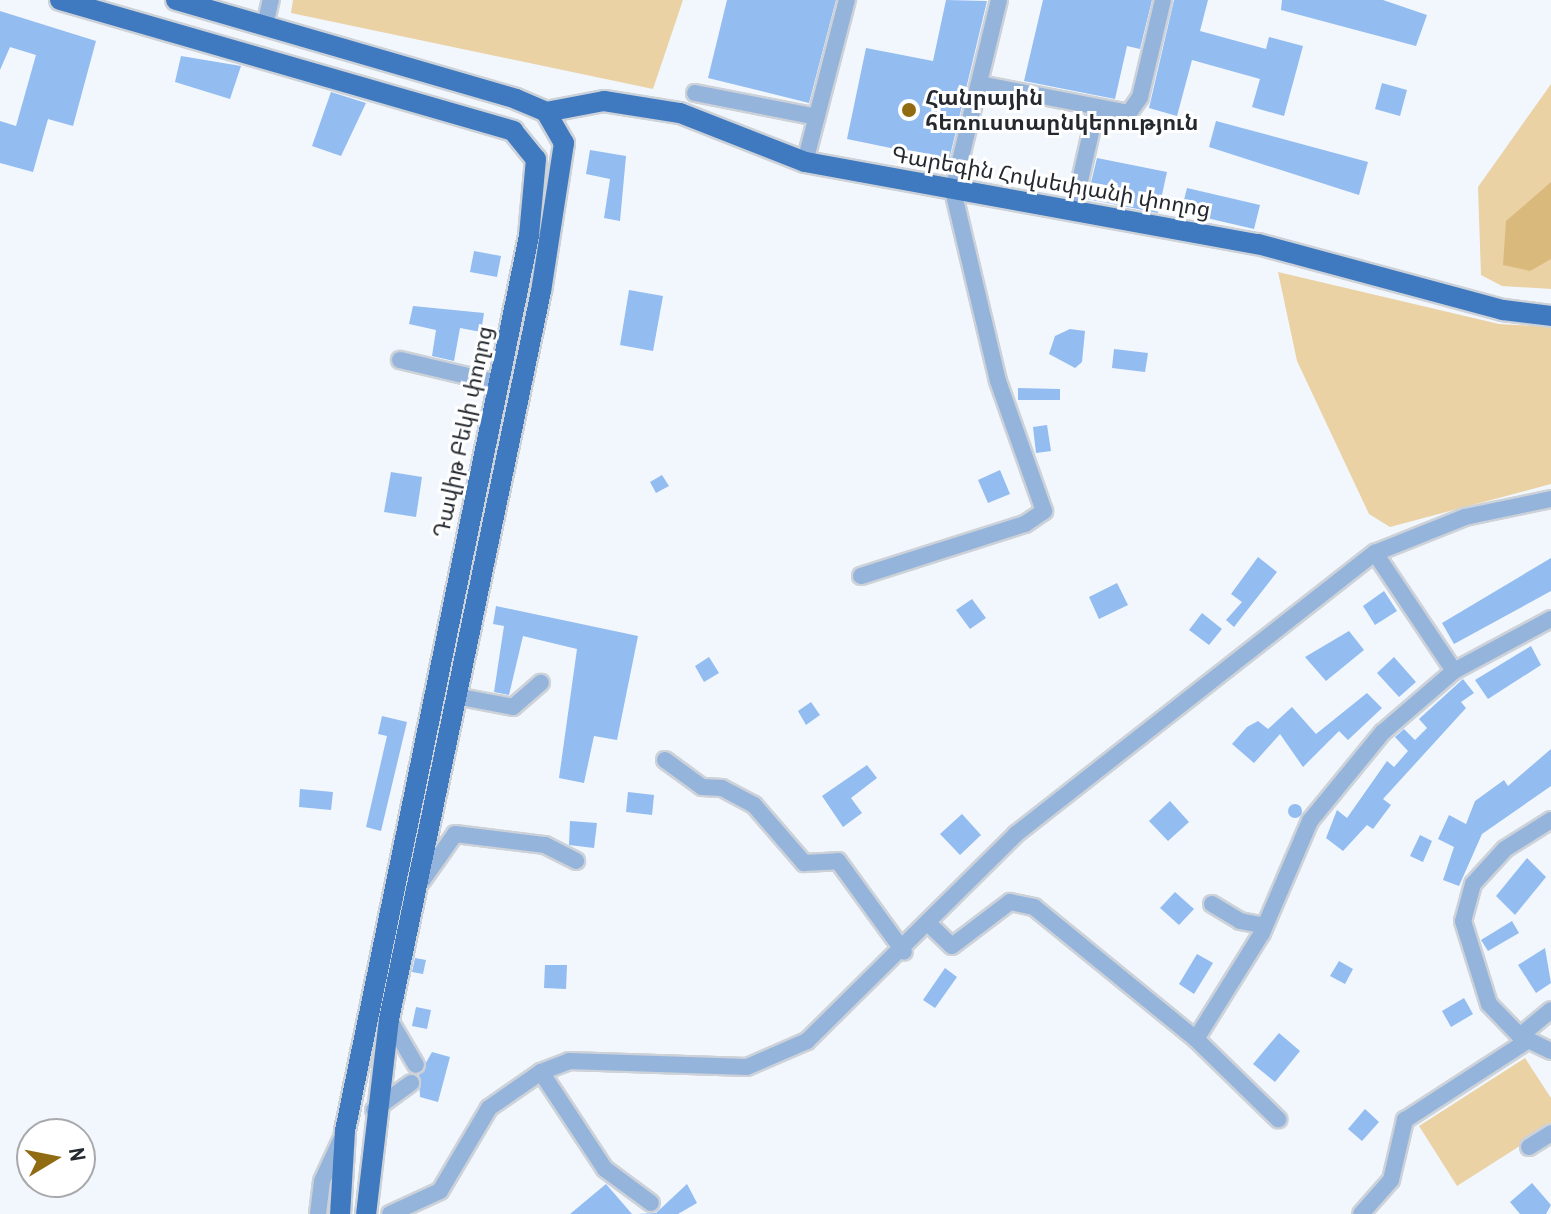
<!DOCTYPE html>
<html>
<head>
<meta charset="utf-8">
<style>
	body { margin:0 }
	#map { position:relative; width:1551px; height:1214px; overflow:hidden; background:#f2f7fe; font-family:"Archivo Narrow","Noto Sans Armenian",sans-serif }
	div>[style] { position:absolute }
	.green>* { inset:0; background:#ead2a5 }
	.forest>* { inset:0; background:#daba7c }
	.building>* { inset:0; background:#93bcf0 }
	.round { border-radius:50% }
	.roads { filter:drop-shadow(2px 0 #cdd2d9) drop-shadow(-2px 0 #cdd2d9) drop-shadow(0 2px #cdd2d9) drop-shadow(0 -2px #cdd2d9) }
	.minor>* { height:16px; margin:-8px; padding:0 8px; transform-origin:8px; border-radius:8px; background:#95b4db }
	.major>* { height:20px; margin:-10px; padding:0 10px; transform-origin:10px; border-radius:10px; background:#3f79bf }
	.dots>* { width:22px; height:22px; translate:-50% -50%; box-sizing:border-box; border:4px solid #fff; border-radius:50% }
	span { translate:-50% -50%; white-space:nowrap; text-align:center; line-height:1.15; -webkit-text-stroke:6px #fff; paint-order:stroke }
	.poi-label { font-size:22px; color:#24292f; font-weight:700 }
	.left { translate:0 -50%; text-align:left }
	.street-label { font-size:22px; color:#24292f }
	.north { position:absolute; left:16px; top:1118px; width:80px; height:80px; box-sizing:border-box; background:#fff; border:2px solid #a7a9ac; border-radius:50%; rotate:80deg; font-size:22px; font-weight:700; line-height:32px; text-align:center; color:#24292f }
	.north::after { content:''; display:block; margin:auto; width:28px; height:36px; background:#906b11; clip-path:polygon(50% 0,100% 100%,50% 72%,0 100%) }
</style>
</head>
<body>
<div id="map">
	<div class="green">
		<i style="clip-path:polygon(293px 0,683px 0,653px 89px,291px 13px)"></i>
		<i style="clip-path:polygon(1551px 84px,1551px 289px,1502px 286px,1481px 275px,1478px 187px)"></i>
		<i style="clip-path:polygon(1278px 272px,1499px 324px,1551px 327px,1551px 484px,1390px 527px,1369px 514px,1297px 361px)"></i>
		<i style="clip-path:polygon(1525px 1058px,1551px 1098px,1551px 1126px,1457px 1186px,1419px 1126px)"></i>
	</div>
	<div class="forest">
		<i style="clip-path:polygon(1551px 182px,1551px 259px,1530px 271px,1503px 265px,1506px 221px)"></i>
	</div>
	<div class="building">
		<i style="clip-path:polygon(727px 0,836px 0,809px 103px,708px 78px)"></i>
		<i style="clip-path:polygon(946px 0,987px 1px,949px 160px,847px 139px,866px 48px,933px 61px)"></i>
		<i style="clip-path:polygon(1043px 0,1152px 0,1140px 49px,1127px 46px,1115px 99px,1024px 81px)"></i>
		<i style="clip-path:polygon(1174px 0,1208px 0,1200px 31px,1266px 49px,1269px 37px,1303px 46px,1284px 116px,1252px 107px,1260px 79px,1192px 60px,1177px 116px,1149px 108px)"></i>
		<i style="clip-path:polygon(1282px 0,1383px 0,1427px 15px,1416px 46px,1281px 10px)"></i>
		<i style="clip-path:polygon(0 11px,96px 41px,73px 126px,48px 119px,33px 172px,0 163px,0 121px,16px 126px,36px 55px,10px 47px,0 70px)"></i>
		<i style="clip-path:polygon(181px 56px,241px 66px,230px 99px,175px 82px)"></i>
		<i style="clip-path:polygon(1382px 83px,1407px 90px,1400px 116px,1375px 109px)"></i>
		<i style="clip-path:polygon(331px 92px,366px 103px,341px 156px,312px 146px)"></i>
		<i style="clip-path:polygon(1216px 121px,1368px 162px,1359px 195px,1209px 147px)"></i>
		<i style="clip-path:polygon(590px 150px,626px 156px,620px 221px,604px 218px,610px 179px,586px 174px)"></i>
		<i style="clip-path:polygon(1097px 158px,1167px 172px,1158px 213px,1087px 199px)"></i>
		<i style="clip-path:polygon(1187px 188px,1260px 205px,1254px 229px,1181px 212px)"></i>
		<i style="clip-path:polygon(474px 251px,501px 256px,497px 277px,470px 272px)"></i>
		<i style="clip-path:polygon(629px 290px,663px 296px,653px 351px,620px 345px)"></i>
		<i style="clip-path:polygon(413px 306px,484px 313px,481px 332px,460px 328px,454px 361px,432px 356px,436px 330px,409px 324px)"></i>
		<i style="clip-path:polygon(1070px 329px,1085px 331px,1082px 362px,1075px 368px,1049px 354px,1055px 336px)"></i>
		<i style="clip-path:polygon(1114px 349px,1148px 353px,1145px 372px,1112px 368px)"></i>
		<i style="clip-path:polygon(1018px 388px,1060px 389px,1060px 400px,1018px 400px)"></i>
		<i style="clip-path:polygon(1047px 425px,1051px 451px,1036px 453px,1033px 427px)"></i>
		<i style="clip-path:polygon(1000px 470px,1010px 494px,988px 503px,978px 480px)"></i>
		<i style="clip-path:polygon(391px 472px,422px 477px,416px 517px,384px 512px)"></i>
		<i style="clip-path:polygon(662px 475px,669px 486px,656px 493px,650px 482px)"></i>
		<i style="clip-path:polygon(1258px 557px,1277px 572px,1234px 627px,1226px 620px,1242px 602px,1231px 594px)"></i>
		<i style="clip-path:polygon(1551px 558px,1551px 591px,1454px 644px,1442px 623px)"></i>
		<i style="clip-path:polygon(1117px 583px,1128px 605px,1099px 619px,1089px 597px)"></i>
		<i style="clip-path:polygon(1384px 591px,1397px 611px,1375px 625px,1363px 606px)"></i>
		<i style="clip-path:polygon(972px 599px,986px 618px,970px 629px,956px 610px)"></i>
		<i style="clip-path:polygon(496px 606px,638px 636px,617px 740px,594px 736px,584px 783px,559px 778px,577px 649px,523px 636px,509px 695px,494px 692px,504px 626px,493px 624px)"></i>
		<i style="clip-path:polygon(1202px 613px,1222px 629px,1209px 645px,1189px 630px)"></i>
		<i style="clip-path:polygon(1349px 631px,1364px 650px,1326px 681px,1305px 657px)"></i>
		<i style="clip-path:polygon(1531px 646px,1541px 665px,1488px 699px,1475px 680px)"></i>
		<i style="clip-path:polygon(709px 657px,719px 673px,704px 682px,695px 666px)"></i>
		<i style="clip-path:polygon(1394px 657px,1416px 682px,1399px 697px,1377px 673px)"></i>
		<i style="clip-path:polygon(1463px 679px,1474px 693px,1461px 702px,1466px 708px,1383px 799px,1391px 805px,1373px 829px,1367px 825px,1343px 851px,1326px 838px,1337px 810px,1347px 818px,1387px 761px,1394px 767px,1408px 751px,1395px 737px,1404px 729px,1415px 740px,1427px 728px,1419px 719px)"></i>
		<i style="clip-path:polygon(1367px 693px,1382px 708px,1348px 740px,1339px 731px,1303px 767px,1280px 734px,1254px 763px,1232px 744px,1247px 727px,1258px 721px,1268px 729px,1292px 707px,1316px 734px)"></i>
		<i style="clip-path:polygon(811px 702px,820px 715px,806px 725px,798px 711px)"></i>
		<i style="clip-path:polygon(382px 716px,407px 722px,381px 831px,366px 827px,387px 736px,378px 734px)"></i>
		<i style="clip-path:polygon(1551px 749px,1551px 786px,1482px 834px,1459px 886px,1443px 880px,1454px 847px,1438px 839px,1449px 815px,1466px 824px,1475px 801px,1504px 780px,1508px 786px)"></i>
		<i style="clip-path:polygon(867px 765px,877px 778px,851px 798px,862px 813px,843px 827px,822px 796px)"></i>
		<i style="clip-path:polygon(300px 789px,333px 792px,331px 810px,299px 807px)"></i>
		<i style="clip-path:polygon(628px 792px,654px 795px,652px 815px,626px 812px)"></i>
		<i style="clip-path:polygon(1170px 801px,1189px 822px,1168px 841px,1149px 821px)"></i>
		<i class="round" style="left:1288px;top:804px;width:14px;height:14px"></i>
		<i style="clip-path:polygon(962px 814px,981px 835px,960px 855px,940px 834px)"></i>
		<i style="clip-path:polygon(570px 821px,597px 823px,594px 848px,569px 845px)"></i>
		<i style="clip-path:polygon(1420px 835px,1432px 841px,1423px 862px,1410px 856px)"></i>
		<i style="clip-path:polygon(1527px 858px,1546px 877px,1515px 915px,1496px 896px)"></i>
		<i style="clip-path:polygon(1175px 892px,1194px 909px,1179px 925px,1160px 908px)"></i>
		<i style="clip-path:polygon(1512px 921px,1519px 933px,1488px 951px,1481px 940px)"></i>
		<i style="clip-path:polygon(1545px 948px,1551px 983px,1536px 993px,1518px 965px)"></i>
		<i style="clip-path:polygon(1197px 954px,1213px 963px,1194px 994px,1179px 984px)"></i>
		<i style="clip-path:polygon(415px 958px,426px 960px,423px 974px,412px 972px)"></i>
		<i style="clip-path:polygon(1339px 961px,1353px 969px,1345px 984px,1330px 976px)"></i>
		<i style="clip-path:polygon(545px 965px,567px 965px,566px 989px,544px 988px)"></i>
		<i style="clip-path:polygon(945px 968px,957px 977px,935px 1008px,923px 1000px)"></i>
		<i style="clip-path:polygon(1464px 998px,1473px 1014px,1451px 1027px,1442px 1011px)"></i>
		<i style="clip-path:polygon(416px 1007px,431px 1010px,427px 1029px,412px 1026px)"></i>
		<i style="clip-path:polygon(1279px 1033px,1300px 1051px,1275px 1082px,1253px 1064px)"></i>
		<i style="clip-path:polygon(432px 1052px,450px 1057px,438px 1102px,420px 1097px,419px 1075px)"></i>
		<i style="clip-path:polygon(1365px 1109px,1379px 1122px,1362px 1141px,1348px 1129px)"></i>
		<i style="clip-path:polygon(1532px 1183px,1551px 1205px,1546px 1214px,1520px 1214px,1510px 1202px)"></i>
		<i style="clip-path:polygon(606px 1184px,632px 1214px,570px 1214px)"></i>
		<i style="clip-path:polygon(687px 1184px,697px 1203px,678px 1214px,638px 1214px,656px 1213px)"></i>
	</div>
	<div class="roads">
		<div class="minor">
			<i style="left:265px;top:25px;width:26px;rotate:-77deg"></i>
			<i style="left:980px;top:84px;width:152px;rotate:11deg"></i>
			<i style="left:1129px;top:113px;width:19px;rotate:-55deg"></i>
			<i style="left:1140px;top:97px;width:100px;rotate:-76.7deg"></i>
			<i style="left:695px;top:93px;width:124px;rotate:11.1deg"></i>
			<i style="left:805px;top:162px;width:167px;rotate:-75.5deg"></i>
			<i style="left:1073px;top:212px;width:105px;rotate:-77.3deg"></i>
			<i style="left:400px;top:360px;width:100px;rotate:13.3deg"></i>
			<i style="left:1375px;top:553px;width:142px;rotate:56.2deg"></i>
			<i style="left:861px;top:576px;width:172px;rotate:-17.6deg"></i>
			<i style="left:1025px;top:524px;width:23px;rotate:-34deg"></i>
			<i style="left:1044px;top:511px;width:138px;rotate:-109.5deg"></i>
			<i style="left:998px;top:381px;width:196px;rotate:-103.3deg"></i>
			<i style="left:953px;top:190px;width:195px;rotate:-76.4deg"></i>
			<i style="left:455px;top:696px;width:59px;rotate:10.7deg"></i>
			<i style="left:513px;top:707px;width:37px;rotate:-41deg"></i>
			<i style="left:665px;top:760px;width:46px;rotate:36.1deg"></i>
			<i style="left:702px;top:787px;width:20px;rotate:3deg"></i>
			<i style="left:722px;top:788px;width:36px;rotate:28deg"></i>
			<i style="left:754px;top:805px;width:77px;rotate:49.2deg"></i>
			<i style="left:804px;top:863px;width:34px;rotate:-3deg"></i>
			<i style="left:838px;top:861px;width:112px;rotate:54deg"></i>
			<i style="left:1551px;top:820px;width:54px;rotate:147.8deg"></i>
			<i style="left:1505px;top:849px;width:47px;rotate:132.4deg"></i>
			<i style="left:1473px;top:884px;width:38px;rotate:105deg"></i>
			<i style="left:1463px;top:921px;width:87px;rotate:72.6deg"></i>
			<i style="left:1489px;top:1004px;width:45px;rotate:45.9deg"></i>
			<i style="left:1520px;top:1036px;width:34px;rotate:26deg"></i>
			<i style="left:422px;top:881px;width:57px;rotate:-54.9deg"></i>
			<i style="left:455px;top:834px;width:91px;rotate:7deg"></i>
			<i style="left:545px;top:845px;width:35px;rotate:27deg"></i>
			<i style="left:1212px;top:904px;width:33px;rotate:31deg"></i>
			<i style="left:1240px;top:921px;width:25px;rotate:11deg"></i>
			<i style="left:930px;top:925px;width:30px;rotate:44deg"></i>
			<i style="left:952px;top:946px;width:73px;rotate:-37.2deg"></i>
			<i style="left:1010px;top:902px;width:25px;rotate:12deg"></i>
			<i style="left:1034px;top:907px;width:209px;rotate:39.2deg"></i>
			<i style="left:1196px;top:1039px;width:125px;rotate:-58.1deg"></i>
			<i style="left:1262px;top:933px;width:122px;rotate:-66.8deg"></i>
			<i style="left:1310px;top:821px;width:114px;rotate:-50.7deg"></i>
			<i style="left:1382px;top:733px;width:95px;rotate:-40.7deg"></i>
			<i style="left:1454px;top:671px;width:110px;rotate:-28.2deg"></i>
			<i style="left:389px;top:1019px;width:53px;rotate:59.6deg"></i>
			<i style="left:1520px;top:1036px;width:40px;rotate:-40deg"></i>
			<i style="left:1196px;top:1039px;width:115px;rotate:44.3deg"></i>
			<i style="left:541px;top:1072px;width:116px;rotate:56.6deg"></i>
			<i style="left:605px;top:1169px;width:57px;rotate:36.5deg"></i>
			<i style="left:374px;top:1110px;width:46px;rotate:-36.1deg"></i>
			<i style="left:1529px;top:1147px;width:26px;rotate:-32deg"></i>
			<i style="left:318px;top:1214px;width:33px;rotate:-83deg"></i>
			<i style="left:322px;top:1181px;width:45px;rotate:-65.1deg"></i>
			<i style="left:390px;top:1214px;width:55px;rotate:-24.7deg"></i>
			<i style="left:440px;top:1191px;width:96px;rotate:-59.4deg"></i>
			<i style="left:489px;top:1108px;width:63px;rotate:-34.7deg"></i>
			<i style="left:541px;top:1072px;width:30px;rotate:-21deg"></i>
			<i style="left:569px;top:1061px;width:178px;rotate:1.9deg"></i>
			<i style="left:747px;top:1067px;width:65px;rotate:-23.4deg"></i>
			<i style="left:807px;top:1041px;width:294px;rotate:-44.7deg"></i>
			<i style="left:1016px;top:834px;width:456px;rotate:-38.1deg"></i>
			<i style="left:1375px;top:553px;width:97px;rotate:-21.8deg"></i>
			<i style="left:1465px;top:517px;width:88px;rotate:-11.8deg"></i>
			<i style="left:1361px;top:1214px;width:45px;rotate:-48.6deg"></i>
			<i style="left:1391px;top:1180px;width:62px;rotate:-76.9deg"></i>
			<i style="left:1405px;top:1120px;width:145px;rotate:-32.9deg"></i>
		</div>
		<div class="major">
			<i style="left:60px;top:0;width:472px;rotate:16.1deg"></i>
			<i style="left:513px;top:131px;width:36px;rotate:51deg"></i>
			<i style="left:536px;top:159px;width:77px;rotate:95.2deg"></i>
			<i style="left:529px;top:236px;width:914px;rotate:101.62deg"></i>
			<i style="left:345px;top:1131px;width:83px;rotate:93.4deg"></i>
			<i style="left:176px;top:0;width:354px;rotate:16.2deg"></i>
			<i style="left:516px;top:99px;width:33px;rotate:23deg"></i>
			<i style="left:546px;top:112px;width:36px;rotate:60deg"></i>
			<i style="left:564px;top:143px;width:150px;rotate:98.8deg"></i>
			<i style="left:541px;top:291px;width:744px;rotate:101.79deg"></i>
			<i style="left:389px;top:1019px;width:196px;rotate:96.7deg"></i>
			<i style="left:546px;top:112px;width:59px;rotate:-10.7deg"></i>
			<i style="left:604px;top:101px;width:77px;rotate:9deg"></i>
			<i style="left:680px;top:113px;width:134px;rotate:21.4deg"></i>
			<i style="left:805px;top:162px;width:460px;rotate:10.3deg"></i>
			<i style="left:1258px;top:244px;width:254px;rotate:15.1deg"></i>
			<i style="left:1503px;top:310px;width:48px;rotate:7.1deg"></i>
		</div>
	</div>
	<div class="dots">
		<i style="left:909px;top:110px;background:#906b11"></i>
	</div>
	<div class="poi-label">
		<span class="left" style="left:925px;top:110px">Հանրային<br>հեռուստաընկերություն</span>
	</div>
	<div class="street-label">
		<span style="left:1051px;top:182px;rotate:10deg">Գարեգին Հովսեփյանի փողոց</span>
		<span style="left:463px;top:432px;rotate:-78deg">Դավիթ Բեկի փողոց</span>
	</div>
	<div class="north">N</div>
</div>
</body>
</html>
